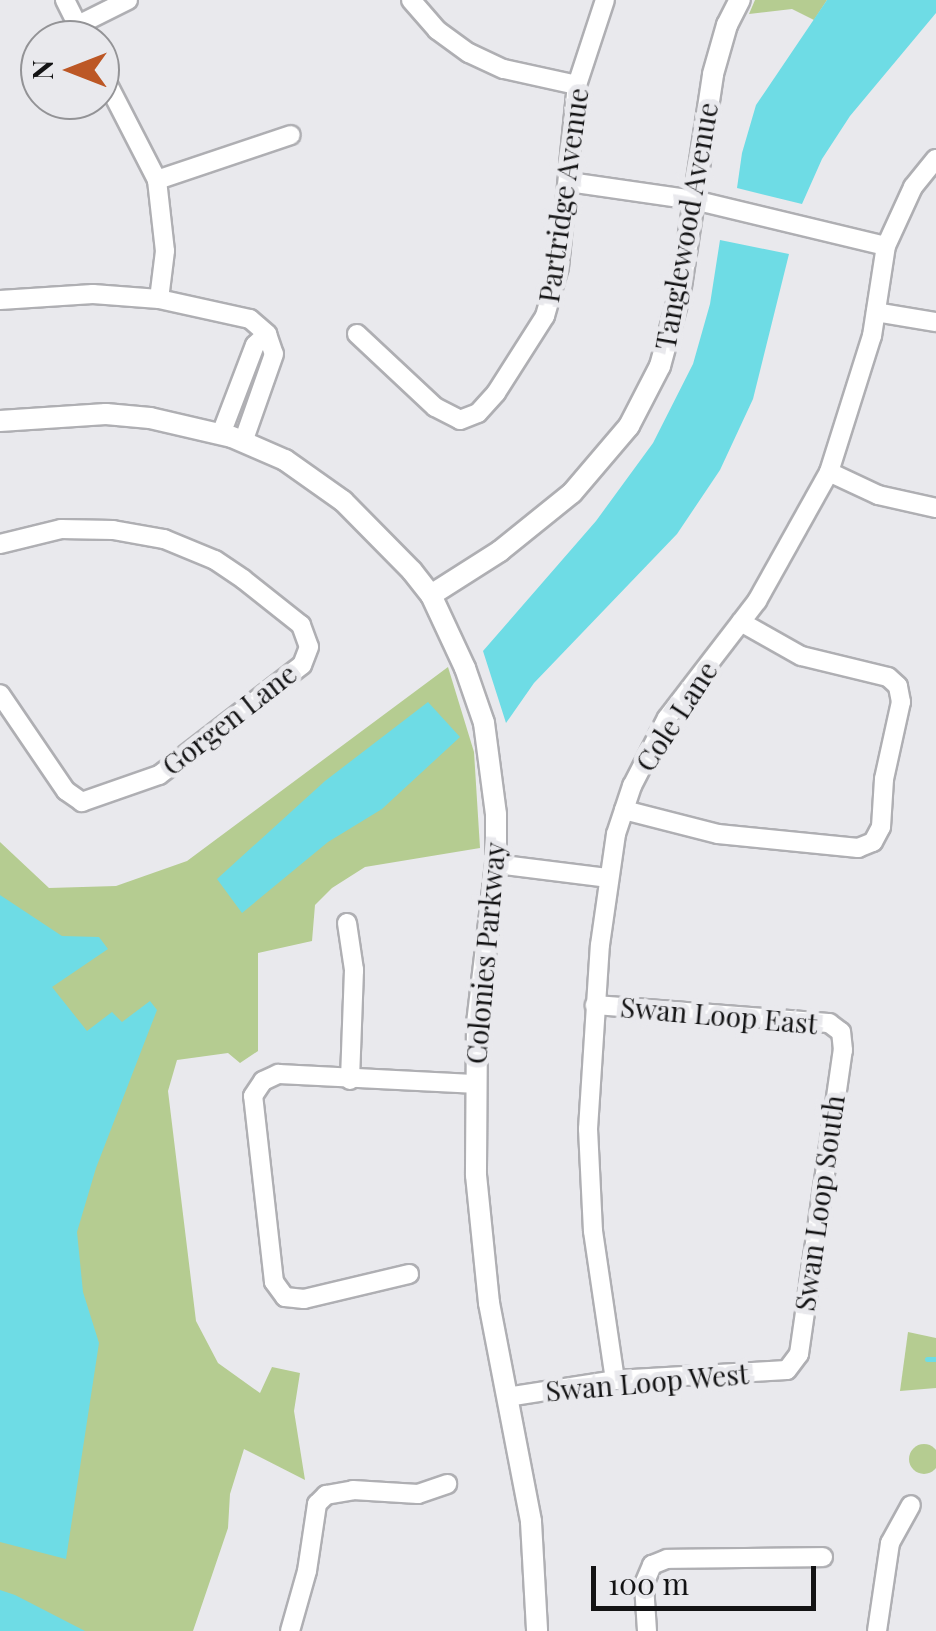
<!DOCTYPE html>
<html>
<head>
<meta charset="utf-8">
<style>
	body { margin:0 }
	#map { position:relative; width:936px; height:1631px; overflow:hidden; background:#e9e9ed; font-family:"Playfair Display",serif }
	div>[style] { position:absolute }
	.green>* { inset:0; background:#b5cc91 }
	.round { border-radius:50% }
	.water>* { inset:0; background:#6edce5 }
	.stream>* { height:5px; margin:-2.5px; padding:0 2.5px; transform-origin:2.5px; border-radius:2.5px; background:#6edce5 }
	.roads { filter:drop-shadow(2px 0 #afafb3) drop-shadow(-2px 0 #afafb3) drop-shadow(0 2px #afafb3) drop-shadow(0 -2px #afafb3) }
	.minor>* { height:18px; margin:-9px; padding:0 9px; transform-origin:9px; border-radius:9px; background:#fff }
	.tertiary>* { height:20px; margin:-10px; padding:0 10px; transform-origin:10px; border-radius:10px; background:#fff }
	span { translate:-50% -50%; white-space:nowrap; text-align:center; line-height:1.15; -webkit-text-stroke:10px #e9e9ed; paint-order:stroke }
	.street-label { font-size:28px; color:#131314 }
	.north { position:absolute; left:20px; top:20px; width:100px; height:100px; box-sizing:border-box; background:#e9e9ed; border:2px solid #939396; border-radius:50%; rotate:270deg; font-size:28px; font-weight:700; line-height:40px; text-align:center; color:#131314 }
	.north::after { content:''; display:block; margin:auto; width:35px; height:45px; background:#bc5725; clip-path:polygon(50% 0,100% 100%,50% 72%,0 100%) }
	.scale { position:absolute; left:591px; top:1566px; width:225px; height:45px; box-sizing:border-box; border:5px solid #131314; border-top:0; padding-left:12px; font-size:30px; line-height:35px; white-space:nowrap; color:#131314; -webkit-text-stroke:8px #e9e9ed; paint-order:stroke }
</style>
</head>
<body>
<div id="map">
	<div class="green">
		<i style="clip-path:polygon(755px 0,827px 0,814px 20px,792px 9px,749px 14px)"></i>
		<i style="clip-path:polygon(448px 667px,474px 752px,480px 848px,365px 867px,332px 888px,315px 905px,312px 941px,258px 953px,258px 1051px,240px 1063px,228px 1053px,177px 1060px,168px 1091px,196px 1321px,218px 1363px,260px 1393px,272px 1367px,300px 1373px,294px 1411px,305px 1480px,244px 1449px,230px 1494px,228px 1528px,193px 1631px,0 1631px,0 842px,49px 888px,116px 886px,187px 861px)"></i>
		<i style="clip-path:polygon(908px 1332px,936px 1338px,936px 1388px,900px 1391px)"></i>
		<i class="round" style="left:909px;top:1444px;width:30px;height:30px"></i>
	</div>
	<div class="water">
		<i style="clip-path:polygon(827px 0,936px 0,936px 13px,850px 116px,822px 159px,802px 204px,737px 188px,742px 153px,756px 105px)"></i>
		<i style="clip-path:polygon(720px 240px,789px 254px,753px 399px,720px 470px,677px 534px,534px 683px,506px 723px,483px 651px,596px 521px,653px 443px,693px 364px,710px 304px)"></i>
		<i style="clip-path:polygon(428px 702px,460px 737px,382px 809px,328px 842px,242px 913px,217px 879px,325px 781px)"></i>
		<i style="clip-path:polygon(0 895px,62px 936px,99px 937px,108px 949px,52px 987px,87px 1031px,112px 1012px,122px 1022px,150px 1001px,157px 1010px,96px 1168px,77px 1232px,83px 1292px,99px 1343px,66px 1559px,0 1542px)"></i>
		<i style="clip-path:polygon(0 1590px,15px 1595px,85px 1631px,0 1631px)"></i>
	</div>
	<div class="stream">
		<i style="left:927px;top:1359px;width:9px"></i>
	</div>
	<div class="roads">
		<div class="minor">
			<i style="left:65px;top:0;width:45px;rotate:63.4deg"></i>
			<i style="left:411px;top:0;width:40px;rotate:49deg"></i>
			<i style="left:437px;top:30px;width:39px;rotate:36deg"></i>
			<i style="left:469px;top:53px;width:38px;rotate:25deg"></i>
			<i style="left:504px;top:69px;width:75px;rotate:12.4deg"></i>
			<i style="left:78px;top:25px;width:56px;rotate:-26.6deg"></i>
			<i style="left:100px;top:69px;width:125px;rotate:62.8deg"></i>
			<i style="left:157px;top:180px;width:71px;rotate:83.6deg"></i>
			<i style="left:165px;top:251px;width:48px;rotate:97.1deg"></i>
			<i style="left:157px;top:180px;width:141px;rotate:-18.6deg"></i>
			<i style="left:569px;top:182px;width:126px;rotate:8.2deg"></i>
			<i style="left:694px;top:200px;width:197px;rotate:13.5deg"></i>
			<i style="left:0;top:300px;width:93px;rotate:-3.7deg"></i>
			<i style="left:93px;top:294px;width:66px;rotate:4.3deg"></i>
			<i style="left:159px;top:299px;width:93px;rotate:12.4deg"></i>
			<i style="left:250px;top:319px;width:23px;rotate:41deg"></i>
			<i style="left:267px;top:334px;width:21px;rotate:71deg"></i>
			<i style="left:274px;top:354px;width:93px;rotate:109.4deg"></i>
			<i style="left:876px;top:312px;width:61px;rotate:9.5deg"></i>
			<i style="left:357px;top:334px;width:107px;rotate:43.1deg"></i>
			<i style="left:435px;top:407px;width:28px;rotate:27deg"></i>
			<i style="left:460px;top:420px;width:19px;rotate:-21deg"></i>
			<i style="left:478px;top:413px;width:27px;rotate:-48deg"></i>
			<i style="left:496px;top:393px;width:91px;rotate:-57.5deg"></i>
			<i style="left:545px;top:316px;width:51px;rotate:-74.1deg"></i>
			<i style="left:559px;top:267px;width:183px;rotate:-84.4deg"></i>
			<i style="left:577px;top:85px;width:89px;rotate:-71.8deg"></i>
			<i style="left:221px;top:434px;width:95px;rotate:-69.1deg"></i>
			<i style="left:255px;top:345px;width:16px;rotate:-43deg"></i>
			<i style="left:829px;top:472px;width:54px;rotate:25.1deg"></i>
			<i style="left:878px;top:495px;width:59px;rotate:12.6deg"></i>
			<i style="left:0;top:544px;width:63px;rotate:-13.8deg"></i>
			<i style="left:61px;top:529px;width:52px;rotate:1.1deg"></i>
			<i style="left:113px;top:530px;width:52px;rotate:10deg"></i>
			<i style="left:164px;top:539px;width:55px;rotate:22.4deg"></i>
			<i style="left:215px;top:560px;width:34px;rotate:34deg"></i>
			<i style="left:243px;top:579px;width:74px;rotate:38.4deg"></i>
			<i style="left:301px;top:625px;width:23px;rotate:70deg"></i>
			<i style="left:309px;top:647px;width:19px;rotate:111deg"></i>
			<i style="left:302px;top:665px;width:180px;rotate:142.4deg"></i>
			<i style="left:159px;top:775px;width:82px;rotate:160.7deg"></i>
			<i style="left:82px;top:802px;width:19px;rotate:-145deg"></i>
			<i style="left:66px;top:791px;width:117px;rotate:-124.2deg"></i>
			<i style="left:624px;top:810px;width:97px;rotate:14.3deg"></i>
			<i style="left:718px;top:834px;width:141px;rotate:5.7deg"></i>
			<i style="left:858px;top:848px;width:16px;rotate:-22deg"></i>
			<i style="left:873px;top:842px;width:17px;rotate:-62deg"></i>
			<i style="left:881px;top:827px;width:48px;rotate:-86.4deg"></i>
			<i style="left:884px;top:779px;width:79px;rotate:-77.6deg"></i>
			<i style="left:901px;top:702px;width:16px;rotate:-101deg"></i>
			<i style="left:898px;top:686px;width:13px;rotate:-138deg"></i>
			<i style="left:888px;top:677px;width:89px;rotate:-166.4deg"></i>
			<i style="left:801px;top:656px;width:69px;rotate:-150.5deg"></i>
			<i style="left:496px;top:864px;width:113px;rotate:7.1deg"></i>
			<i style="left:347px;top:923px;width:48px;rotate:81.5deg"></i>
			<i style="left:354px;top:970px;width:110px;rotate:92.1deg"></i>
			<i style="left:409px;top:1274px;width:108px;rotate:166.6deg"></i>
			<i style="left:304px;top:1299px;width:19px;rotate:-174deg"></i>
			<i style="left:285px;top:1297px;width:19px;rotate:-126deg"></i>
			<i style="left:274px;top:1282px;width:187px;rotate:-96.4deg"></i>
			<i style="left:253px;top:1096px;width:18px;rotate:-56deg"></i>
			<i style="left:263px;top:1081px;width:17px;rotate:-25deg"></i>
			<i style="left:278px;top:1074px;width:196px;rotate:2.9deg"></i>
			<i style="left:615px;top:1380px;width:151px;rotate:-98.4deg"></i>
			<i style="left:593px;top:1231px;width:102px;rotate:-92.8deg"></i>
			<i style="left:588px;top:1129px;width:184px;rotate:-86.3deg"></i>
			<i style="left:600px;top:945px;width:112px;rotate:-81.8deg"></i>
			<i style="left:616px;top:834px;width:51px;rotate:-71.6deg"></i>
			<i style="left:632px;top:786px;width:76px;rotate:-62.8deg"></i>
			<i style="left:667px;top:718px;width:148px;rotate:-52.4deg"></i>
			<i style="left:757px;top:601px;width:148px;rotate:-60.8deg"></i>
			<i style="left:829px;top:472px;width:143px;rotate:-72.5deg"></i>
			<i style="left:872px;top:336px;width:91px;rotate:-81.2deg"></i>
			<i style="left:886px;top:246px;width:65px;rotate:-65.4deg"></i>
			<i style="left:913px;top:187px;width:36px;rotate:-51deg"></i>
			<i style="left:507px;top:1397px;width:109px;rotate:-8.9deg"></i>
			<i style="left:615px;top:1380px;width:172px;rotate:-3.3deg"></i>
			<i style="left:787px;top:1370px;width:20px;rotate:-53deg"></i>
			<i style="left:799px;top:1354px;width:307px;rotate:-81.8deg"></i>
			<i style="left:843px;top:1050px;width:18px;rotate:-96deg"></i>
			<i style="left:841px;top:1032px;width:15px;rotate:-143deg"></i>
			<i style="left:829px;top:1023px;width:235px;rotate:-175.6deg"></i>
			<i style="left:290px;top:1631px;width:62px;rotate:-74.2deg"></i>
			<i style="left:307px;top:1571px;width:68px;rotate:-81.5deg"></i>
			<i style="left:317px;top:1504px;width:13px;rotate:-45deg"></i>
			<i style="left:326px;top:1495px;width:27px;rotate:-10deg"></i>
			<i style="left:353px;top:1490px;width:65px;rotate:3.5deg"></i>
			<i style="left:418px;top:1494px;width:31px;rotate:-19deg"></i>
			<i style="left:647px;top:1631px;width:47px;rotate:-93.7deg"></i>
			<i style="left:644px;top:1584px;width:21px;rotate:-67deg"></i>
			<i style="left:652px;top:1565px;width:16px;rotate:-22deg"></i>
			<i style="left:667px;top:1559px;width:156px;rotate:-0.7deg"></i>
			<i style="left:877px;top:1631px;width:89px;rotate:-81.6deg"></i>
			<i style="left:890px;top:1543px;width:43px;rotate:-61.1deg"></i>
		</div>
		<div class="tertiary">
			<i style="left:0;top:421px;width:106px;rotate:-3.8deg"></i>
			<i style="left:106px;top:414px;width:44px;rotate:5.2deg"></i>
			<i style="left:150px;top:418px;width:84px;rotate:13deg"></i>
			<i style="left:232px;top:437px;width:58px;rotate:23.5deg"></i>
			<i style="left:285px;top:460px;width:71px;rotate:35.3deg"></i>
			<i style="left:343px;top:501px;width:98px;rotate:45.4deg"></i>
			<i style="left:412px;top:571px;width:31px;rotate:52deg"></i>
			<i style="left:431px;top:595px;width:81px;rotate:65deg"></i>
			<i style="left:465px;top:668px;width:58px;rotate:70.9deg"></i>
			<i style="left:484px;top:723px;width:92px;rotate:82.5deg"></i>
			<i style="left:496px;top:814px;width:50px;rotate:90deg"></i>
			<i style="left:496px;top:864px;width:161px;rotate:96.8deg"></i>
			<i style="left:477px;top:1024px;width:151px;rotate:90.4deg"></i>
			<i style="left:476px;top:1175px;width:129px;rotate:84.2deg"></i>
			<i style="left:489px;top:1303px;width:223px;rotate:79.1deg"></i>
			<i style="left:531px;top:1522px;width:109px;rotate:86.8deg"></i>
			<i style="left:431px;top:595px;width:82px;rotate:-32.5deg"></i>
			<i style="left:500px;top:551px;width:92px;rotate:-38.9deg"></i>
			<i style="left:572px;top:493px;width:88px;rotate:-49.6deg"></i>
			<i style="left:629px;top:426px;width:68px;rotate:-62.7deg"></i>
			<i style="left:660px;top:366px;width:76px;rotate:-74.7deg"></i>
			<i style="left:680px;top:293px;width:221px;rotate:-81.4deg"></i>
			<i style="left:713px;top:74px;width:51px;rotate:-74.1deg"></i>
			<i style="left:727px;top:25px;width:28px;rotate:-63deg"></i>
		</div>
	</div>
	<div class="street-label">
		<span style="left:563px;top:195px;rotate:-82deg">Partridge Avenue</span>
		<span style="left:686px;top:226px;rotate:-80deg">Tanglewood Avenue</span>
		<span style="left:676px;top:716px;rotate:-57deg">Cole Lane</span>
		<span style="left:229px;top:719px;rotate:-38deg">Gorgen Lane</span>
		<span style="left:485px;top:953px;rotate:-85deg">Colonies Parkway</span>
		<span style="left:719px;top:1015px;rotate:5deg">Swan Loop East</span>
		<span style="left:819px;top:1203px;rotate:-82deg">Swan Loop South</span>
		<span style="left:647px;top:1382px;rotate:-5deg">Swan Loop West</span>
	</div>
	<div class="north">N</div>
	<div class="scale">100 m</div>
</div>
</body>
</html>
